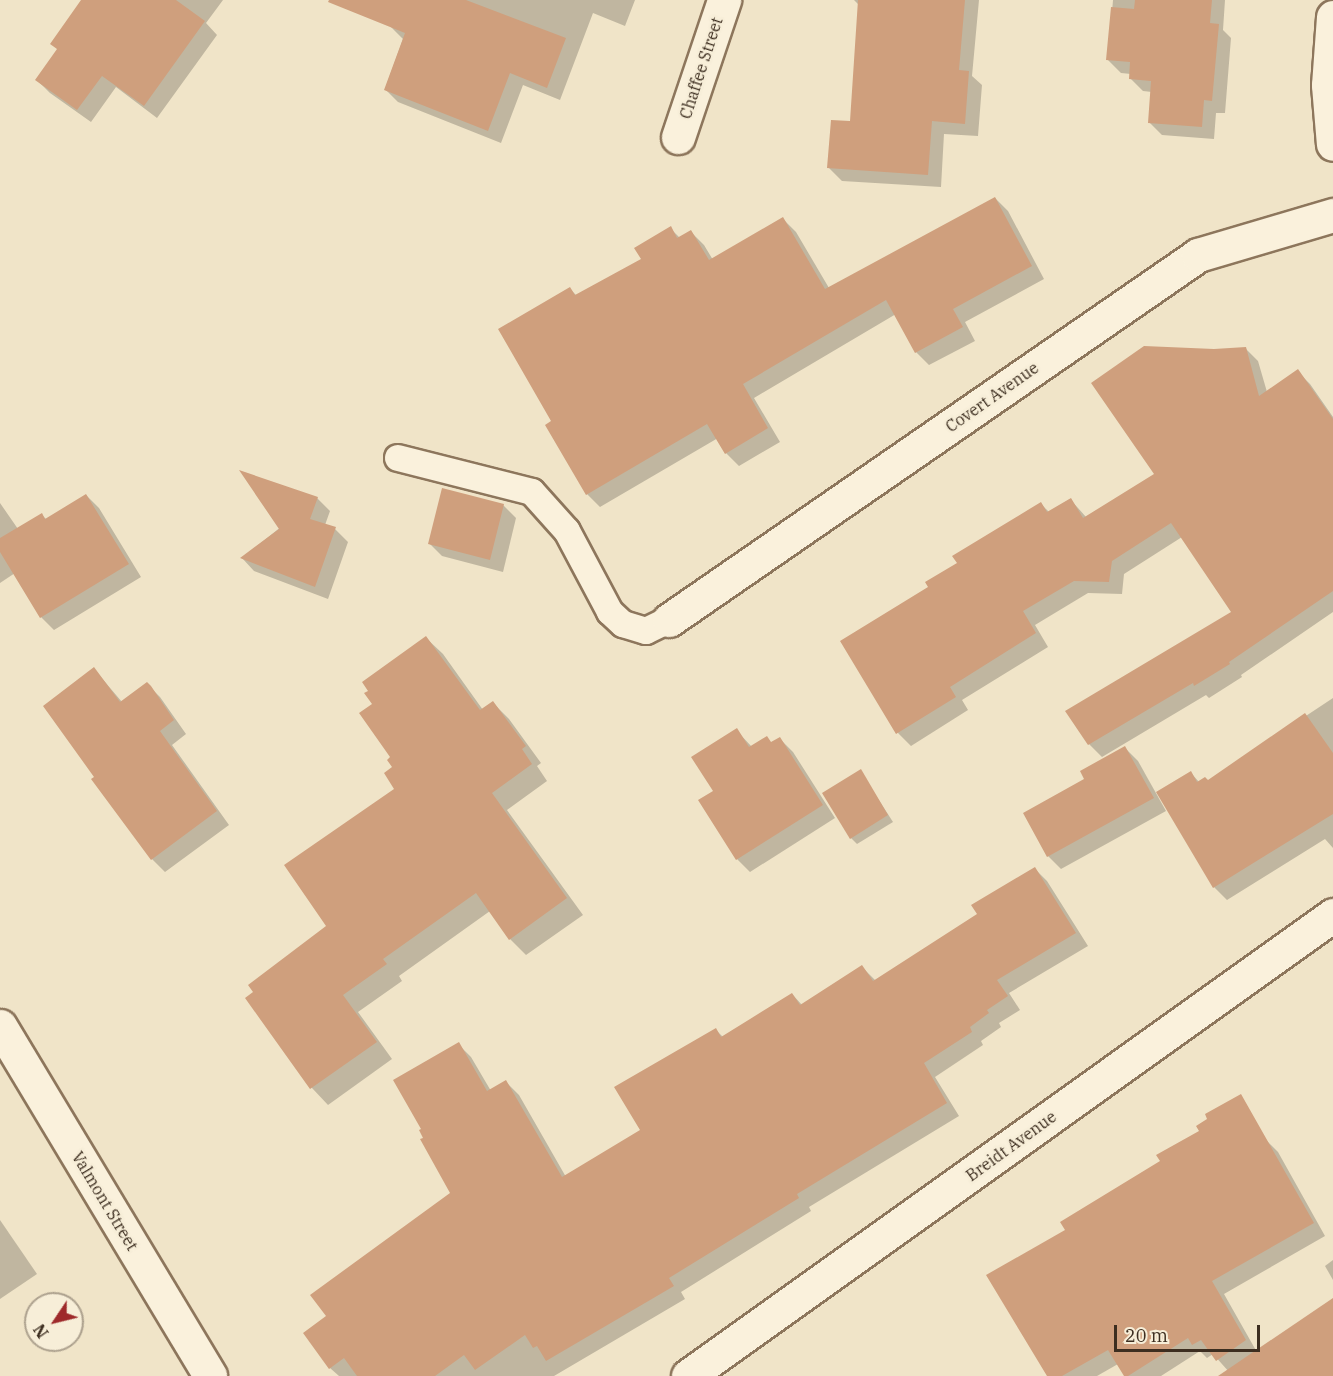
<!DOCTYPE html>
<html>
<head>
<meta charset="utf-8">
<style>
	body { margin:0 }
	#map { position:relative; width:1333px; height:1376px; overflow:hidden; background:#f0e4c8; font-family:"IBM Plex Serif",serif }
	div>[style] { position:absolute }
	.shadow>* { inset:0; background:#0003 }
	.building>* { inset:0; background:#cf9f7d }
	.roads { filter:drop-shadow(2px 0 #8d765c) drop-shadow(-2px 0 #8d765c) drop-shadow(0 2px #8d765c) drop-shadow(0 -2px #8d765c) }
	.service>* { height:26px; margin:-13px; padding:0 13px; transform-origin:13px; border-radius:13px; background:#faf1dc }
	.minor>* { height:33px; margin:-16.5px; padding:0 16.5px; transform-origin:16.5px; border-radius:16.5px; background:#faf1dc }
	span { translate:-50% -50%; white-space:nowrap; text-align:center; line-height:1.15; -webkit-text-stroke:5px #f7eed8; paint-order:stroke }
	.street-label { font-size:16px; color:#3d2e20 }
	.north { position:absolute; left:24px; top:1292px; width:60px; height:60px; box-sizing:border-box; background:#f7eed8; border:2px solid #ada18e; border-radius:50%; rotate:235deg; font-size:16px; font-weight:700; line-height:24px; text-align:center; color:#3d2e20 }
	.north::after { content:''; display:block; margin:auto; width:21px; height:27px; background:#9e2a2b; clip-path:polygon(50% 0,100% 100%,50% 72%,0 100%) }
	.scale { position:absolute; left:1114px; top:1325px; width:146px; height:27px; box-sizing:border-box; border:3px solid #3d2e20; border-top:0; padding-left:8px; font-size:18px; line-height:21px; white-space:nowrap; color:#3d2e20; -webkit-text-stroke:4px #f7eed8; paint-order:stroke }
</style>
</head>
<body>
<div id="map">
	<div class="shadow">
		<i style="clip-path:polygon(93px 0,223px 0,206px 23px,217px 35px,157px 118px,116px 87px,91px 122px,50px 93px,37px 80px)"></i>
		<i style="clip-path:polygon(400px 0,635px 0,625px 26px,593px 13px,560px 100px,523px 85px,501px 143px,398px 102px,385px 89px,403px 39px,390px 26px)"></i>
		<i style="clip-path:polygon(854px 0,979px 0,972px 76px,982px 85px,978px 136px,944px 134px,941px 187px,842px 181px,829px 168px,851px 123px,860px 6px)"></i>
		<i style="clip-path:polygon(1113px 0,1225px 0,1223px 30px,1231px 38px,1225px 113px,1216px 113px,1214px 139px,1162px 135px,1149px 122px,1152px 92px,1143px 91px,1130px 78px,1131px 74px,1121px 73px,1108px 60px)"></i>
		<i style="clip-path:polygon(995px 198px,1008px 211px,1044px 279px,965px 322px,975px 341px,929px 365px,916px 352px,896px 314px,754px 398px,780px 442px,739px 466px,726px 453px,718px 438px,600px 507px,587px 494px,553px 422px,570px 289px,577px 296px,643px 260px,670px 228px,680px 238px,691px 232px,704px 245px,713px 260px,783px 219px,796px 232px,829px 288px)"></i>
		<i style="clip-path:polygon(1245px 348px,1258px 361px,1267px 392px,1297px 371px,1310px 384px,1333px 417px,1333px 612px,1241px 675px,1242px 677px,1209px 698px,1206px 695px,1102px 757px,1089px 744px,1233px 612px,1182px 537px,1124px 574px,1122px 594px,1088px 593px,1035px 625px,1048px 647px,962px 700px,968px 710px,911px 746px,898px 733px,930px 588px,1041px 504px,1049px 512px,1070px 499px,1086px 517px,1156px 474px,1214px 351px)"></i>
		<i style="clip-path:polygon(86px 495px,99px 508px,141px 577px,54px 630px,41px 617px,15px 573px,0 583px,0 503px,18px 529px,42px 515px,47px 520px)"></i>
		<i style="clip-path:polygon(317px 498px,330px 511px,325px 525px,335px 529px,348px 542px,328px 599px,254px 571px,242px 558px)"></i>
		<i style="clip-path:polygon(503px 505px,516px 518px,503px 572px,442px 556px,429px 543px)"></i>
		<i style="clip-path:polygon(426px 638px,443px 654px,483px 710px,493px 703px,509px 719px,541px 763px,537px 766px,547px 781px,507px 810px,583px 915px,526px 955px,510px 939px,490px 911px,399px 976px,402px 981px,358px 1012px,392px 1059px,328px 1105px,312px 1088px,247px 999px,328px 926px,396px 789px,392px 758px,374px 705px)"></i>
		<i style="clip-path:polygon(94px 669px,122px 702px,147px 684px,160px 697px,186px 734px,172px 745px,229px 825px,165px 872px,152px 859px,97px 777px)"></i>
		<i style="clip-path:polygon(1333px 698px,1333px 848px,1325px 839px,1227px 900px,1214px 887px,1191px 773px,1199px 782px,1208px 781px)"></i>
		<i style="clip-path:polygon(736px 730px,752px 747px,772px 744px,780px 739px,793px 752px,835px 818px,750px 872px,737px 859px,715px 792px)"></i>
		<i style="clip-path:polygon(1125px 748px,1138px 761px,1166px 811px,1061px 869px,1048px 856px,1086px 780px)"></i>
		<i style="clip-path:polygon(860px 771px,893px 822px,857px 844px,851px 838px)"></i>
		<i style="clip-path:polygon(1035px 869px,1047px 881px,1088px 946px,1009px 993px,1020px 1010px,999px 1023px,1001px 1027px,981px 1041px,983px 1045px,935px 1077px,959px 1116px,809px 1207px,811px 1211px,681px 1292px,685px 1299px,554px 1376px,339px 1376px,330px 1368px,328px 1316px,452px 1193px,425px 1139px,458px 1044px,471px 1057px,491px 1091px,506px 1082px,519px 1095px,566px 1177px,642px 1131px,716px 1030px,723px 1037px,792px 994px,802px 1005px,862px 967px,876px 981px,979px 914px)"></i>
		<i style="clip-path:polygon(1265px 1139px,1278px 1152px,1325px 1236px,1224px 1294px,1258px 1354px,1230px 1373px,1213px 1354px,1207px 1358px,1200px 1351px,1161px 1376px,1125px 1376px,1118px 1364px,1097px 1376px,1048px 1376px)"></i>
		<i style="clip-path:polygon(0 1220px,37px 1274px,0 1299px)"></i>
		<i style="clip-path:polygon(1333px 1260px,1333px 1280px,1325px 1266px)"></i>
	</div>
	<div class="building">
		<i style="clip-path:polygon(81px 0,176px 0,205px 21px,144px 106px,102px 76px,77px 110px,35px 80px,57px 49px,50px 44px)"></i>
		<i style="clip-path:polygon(329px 0,466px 0,566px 38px,547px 88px,510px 73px,488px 131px,384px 90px,405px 33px,328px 2px)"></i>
		<i style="clip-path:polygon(858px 0,965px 0,959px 70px,969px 71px,965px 124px,932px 121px,928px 175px,827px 168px,831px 120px,850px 121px)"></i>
		<i style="clip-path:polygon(1135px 0,1212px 0,1210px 23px,1219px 24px,1212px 101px,1204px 100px,1202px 127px,1148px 123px,1151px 81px,1129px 79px,1130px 62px,1106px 60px,1111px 7px,1134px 9px)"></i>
		<i style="clip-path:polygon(995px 197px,1032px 266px,953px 309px,963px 327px,915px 353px,886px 300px,743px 384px,768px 428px,725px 454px,707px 424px,586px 495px,545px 425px,551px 421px,498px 329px,570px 287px,575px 295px,641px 259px,634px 248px,671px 226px,677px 238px,691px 230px,709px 260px,783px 217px,825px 289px)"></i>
		<i style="clip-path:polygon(1144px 346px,1214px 349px,1246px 347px,1259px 396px,1298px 369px,1333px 419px,1333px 591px,1229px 662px,1230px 664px,1194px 686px,1193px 683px,1088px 745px,1065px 711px,1231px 612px,1171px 523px,1112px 561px,1109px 582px,1074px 581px,1023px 611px,1036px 633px,950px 687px,956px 697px,896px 734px,840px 641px,928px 587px,925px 582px,957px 563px,952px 556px,1041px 502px,1047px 512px,1071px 498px,1083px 518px,1154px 474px,1091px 383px)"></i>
		<i style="clip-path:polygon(239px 470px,318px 497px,310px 519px,336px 527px,315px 587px,240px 558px,279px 529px)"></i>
		<i style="clip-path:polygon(442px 488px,504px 504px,490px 560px,428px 544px)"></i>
		<i style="clip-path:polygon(86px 494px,129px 564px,40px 618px,0 552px,0 538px,42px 513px,45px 519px)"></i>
		<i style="clip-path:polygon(426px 636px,480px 710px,493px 701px,526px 746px,522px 749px,532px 764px,492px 793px,567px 898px,509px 940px,476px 893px,383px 959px,387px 964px,343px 995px,377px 1042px,310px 1089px,245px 998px,253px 992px,248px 985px,326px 926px,284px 865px,394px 789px,384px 773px,392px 767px,387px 760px,390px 757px,359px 713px,372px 704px,364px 693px,368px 691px,362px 682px)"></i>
		<i style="clip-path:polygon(94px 667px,120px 702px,147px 682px,151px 686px,174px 720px,160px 731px,217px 811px,151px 860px,91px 779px,94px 777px,43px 706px)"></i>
		<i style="clip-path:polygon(1305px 713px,1333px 753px,1333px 814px,1213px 888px,1156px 792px,1191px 771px,1197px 782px,1205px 777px,1208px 780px)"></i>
		<i style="clip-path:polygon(737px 728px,749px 747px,767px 736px,771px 742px,780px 737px,823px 805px,736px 860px,698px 800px,713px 791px,691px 757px)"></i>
		<i style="clip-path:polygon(1125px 746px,1154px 798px,1047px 857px,1023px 813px,1084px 779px,1080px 771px)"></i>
		<i style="clip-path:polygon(861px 769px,888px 815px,850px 839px,822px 793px)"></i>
		<i style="clip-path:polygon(1035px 867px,1076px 933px,997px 980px,1008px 996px,987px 1010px,989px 1013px,970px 1027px,972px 1032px,924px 1063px,947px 1103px,797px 1194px,799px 1198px,669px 1278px,674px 1286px,546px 1361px,537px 1346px,533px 1348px,525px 1335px,475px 1370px,464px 1355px,435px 1376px,357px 1376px,344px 1358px,329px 1369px,303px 1333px,326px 1316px,310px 1295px,450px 1193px,420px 1139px,423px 1138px,419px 1130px,421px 1129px,393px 1080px,459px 1042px,487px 1091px,506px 1080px,562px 1177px,640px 1130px,614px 1087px,716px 1028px,721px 1037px,792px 993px,800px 1005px,862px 965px,873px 981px,977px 914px,971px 905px)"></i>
		<i style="clip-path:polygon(1241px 1094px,1314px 1223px,1212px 1281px,1246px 1340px,1216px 1361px,1201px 1340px,1192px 1345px,1188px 1338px,1128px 1376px,1124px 1376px,1108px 1350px,1062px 1376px,1047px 1376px,986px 1275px,1065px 1230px,1060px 1222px,1160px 1161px,1156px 1155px,1199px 1131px,1196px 1126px,1207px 1119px,1205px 1114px)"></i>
		<i style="clip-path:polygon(1333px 1298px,1333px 1376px,1218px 1376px)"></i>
	</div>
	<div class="roads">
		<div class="service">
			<i style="left:398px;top:458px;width:138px;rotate:14.2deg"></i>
			<i style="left:532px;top:492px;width:52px;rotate:48.1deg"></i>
			<i style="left:567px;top:531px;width:92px;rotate:62deg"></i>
			<i style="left:610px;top:612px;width:18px;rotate:43deg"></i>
			<i style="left:623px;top:624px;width:24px;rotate:17deg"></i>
			<i style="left:646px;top:631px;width:25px;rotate:-26deg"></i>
		</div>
		<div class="minor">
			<i style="left:1333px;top:17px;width:68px;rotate:94.2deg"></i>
			<i style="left:1328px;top:85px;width:59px;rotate:85.2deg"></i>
			<i style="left:678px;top:137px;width:145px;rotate:-71.4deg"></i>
			<i style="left:669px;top:620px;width:643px;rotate:-34.6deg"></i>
			<i style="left:1198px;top:255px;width:141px;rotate:-16.5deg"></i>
			<i style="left:0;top:1026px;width:408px;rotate:59deg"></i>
			<i style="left:688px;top:1376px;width:793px;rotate:-35.55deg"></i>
		</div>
	</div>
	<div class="street-label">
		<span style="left:701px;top:68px;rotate:-72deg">Chaffee Street</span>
		<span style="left:992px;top:397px;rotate:-35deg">Covert Avenue</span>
		<span style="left:1011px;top:1146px;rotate:-36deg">Breidt Avenue</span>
		<span style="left:105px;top:1201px;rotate:59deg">Valmont Street</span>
	</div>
	<div class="north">N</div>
	<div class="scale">20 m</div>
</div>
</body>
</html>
